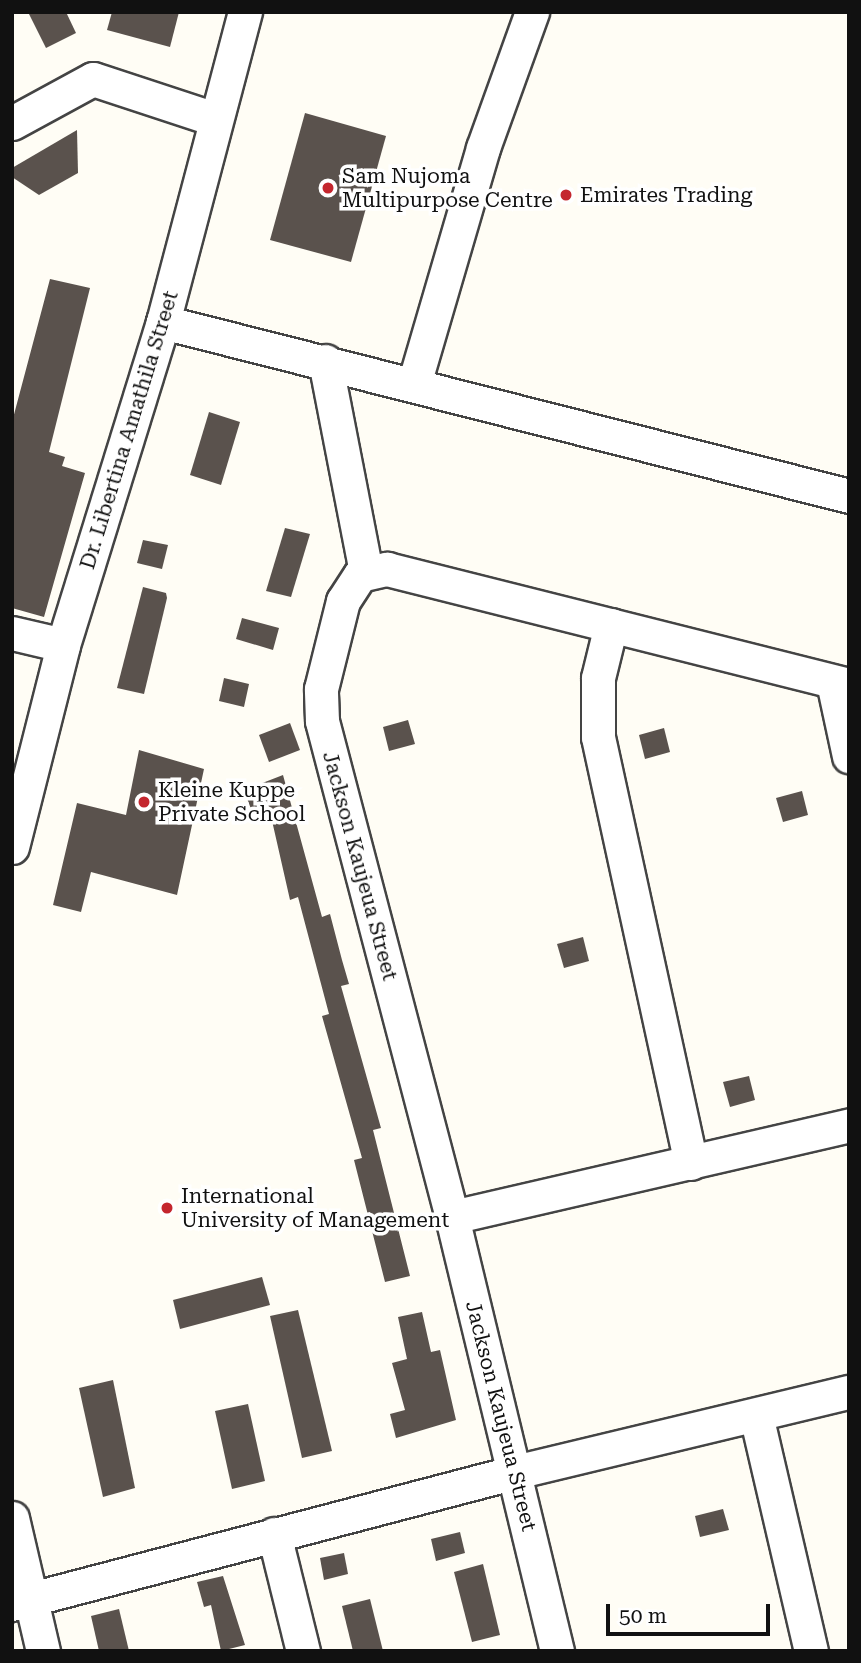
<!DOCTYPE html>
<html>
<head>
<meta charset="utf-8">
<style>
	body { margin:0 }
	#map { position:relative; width:861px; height:1663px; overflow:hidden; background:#fffdf5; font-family:"Roboto Serif",serif }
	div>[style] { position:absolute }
	.building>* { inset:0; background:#5a524d }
	.roads { filter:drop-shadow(2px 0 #444) drop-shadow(-2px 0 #444) drop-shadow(0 2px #444) drop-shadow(0 -2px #444) }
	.minor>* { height:33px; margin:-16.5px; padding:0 16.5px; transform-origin:16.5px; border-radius:16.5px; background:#fff }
	.dots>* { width:19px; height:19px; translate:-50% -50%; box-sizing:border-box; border:4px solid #fff; border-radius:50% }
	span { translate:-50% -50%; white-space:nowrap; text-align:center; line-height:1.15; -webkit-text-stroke:7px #fff; paint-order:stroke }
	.poi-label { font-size:21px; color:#111 }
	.left { translate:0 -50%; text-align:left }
	.street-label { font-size:21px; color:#111 }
	.frame { position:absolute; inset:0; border:14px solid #111; pointer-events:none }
	.scale { position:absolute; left:606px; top:1604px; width:164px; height:32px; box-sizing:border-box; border:4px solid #111; border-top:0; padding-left:9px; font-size:21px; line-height:24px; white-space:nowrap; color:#111; -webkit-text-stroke:5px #fff; paint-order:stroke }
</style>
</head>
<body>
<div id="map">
	<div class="building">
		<i style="clip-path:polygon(28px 12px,66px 12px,76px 33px,46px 48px)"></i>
		<i style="clip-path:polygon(112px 12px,179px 12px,170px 47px,107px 30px)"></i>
		<i style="clip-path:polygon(305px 113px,386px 136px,351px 262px,270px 240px)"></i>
		<i style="clip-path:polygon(77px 130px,78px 173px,39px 195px,12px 177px,12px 168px)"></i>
		<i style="clip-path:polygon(50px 279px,90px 288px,49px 452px,65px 457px,62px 466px,85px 473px,44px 617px,12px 608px,12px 422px)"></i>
		<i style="clip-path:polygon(209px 412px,240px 422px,221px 485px,190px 475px)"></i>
		<i style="clip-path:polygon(285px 528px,310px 534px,291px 597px,266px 591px)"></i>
		<i style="clip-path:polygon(143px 540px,168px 545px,162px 569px,137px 563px)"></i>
		<i style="clip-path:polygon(143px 587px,166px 593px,167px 598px,144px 694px,117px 688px)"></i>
		<i style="clip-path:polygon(242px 618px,279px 628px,273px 650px,236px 639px)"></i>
		<i style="clip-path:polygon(224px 678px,249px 684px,244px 707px,219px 701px)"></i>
		<i style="clip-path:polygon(408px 720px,415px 744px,389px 751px,383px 727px)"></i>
		<i style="clip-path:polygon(290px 723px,300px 750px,269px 762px,259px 735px)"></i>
		<i style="clip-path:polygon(664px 728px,670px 752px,645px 759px,639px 735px)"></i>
		<i style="clip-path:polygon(139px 750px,204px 769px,177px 895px,91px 872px,81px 912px,53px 905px,77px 803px,126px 815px)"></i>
		<i style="clip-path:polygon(283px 775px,322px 917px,330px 914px,342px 960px,349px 984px,341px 986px,381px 1128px,373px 1130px,410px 1276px,385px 1282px,354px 1160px,362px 1158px,322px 1016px,329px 1014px,298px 897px,290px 900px,268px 803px,251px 809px,244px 790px)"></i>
		<i style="clip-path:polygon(802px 791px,808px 815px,783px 822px,776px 798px)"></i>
		<i style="clip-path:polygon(583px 937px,589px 961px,564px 968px,557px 944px)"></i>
		<i style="clip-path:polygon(749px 1076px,755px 1100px,730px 1107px,723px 1082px)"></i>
		<i style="clip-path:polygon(262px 1277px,270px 1305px,180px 1329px,173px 1300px)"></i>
		<i style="clip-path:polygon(298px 1310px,332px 1451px,302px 1458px,270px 1316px)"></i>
		<i style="clip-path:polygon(422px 1312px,431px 1352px,440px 1350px,456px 1420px,396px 1438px,390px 1414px,405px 1410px,392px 1363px,407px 1359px,398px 1317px)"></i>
		<i style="clip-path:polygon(113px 1380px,135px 1488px,103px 1497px,79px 1388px)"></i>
		<i style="clip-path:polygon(248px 1404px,265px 1481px,232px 1489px,215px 1411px)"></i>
		<i style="clip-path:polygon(723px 1509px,729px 1530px,700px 1537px,695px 1516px)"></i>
		<i style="clip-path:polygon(460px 1532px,465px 1553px,436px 1561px,431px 1539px)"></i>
		<i style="clip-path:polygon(344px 1553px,348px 1574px,324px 1580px,320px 1558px)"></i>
		<i style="clip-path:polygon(483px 1564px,500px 1635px,472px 1642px,454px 1572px)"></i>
		<i style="clip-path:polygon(223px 1576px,245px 1645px,221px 1651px,211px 1605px,204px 1607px,197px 1582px)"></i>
		<i style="clip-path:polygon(370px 1599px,383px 1651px,353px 1651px,342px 1606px)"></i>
		<i style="clip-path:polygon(119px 1609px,129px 1651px,99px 1651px,91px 1616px)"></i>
	</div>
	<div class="roads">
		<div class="minor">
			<i style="left:12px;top:123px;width:92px;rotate:-28.5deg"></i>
			<i style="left:93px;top:79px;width:128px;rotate:18.2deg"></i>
			<i style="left:163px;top:322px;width:708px;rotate:14.23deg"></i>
			<i style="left:325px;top:361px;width:215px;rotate:79deg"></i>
			<i style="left:414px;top:384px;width:246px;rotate:-73.7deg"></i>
			<i style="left:483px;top:148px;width:145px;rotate:-70.2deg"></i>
			<i style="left:611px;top:625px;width:55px;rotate:103.8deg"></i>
			<i style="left:598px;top:678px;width:59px;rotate:90deg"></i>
			<i style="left:598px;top:737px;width:436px;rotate:77.7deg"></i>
			<i style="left:12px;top:633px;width:52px;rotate:13.2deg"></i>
			<i style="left:833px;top:682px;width:76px;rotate:77.8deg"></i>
			<i style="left:12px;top:847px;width:208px;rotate:-75.8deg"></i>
			<i style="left:63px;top:645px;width:338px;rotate:-72.8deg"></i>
			<i style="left:163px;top:322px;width:321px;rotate:-75.2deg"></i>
			<i style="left:452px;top:1217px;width:408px;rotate:-13deg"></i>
			<i style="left:756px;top:1415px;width:242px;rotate:76.9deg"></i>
			<i style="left:12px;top:1518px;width:137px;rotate:76.9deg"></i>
			<i style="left:274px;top:1534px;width:121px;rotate:76.1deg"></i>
			<i style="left:12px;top:1604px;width:520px;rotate:-14.7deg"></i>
			<i style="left:515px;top:1472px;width:343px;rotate:-13.5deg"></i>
			<i style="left:557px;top:1651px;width:447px;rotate:-103.6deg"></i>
			<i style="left:452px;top:1217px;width:513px;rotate:-104.69deg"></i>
			<i style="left:322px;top:721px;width:32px;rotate:-92deg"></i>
			<i style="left:321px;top:689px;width:91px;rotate:-76deg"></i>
			<i style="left:343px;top:601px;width:31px;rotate:-57deg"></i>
			<i style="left:360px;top:575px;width:28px;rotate:-13deg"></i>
			<i style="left:387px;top:569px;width:476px;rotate:14.1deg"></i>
		</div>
	</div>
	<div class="dots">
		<i style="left:328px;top:188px;background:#c4262e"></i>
		<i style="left:566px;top:195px;background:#c4262e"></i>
		<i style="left:144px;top:802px;background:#c4262e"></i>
		<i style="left:167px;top:1208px;background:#c4262e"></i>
	</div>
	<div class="poi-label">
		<span class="left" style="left:342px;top:188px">Sam Nujoma<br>Multipurpose Centre</span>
		<span class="left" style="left:580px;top:195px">Emirates Trading</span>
		<span class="left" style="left:158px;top:802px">Kleine Kuppe<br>Private School</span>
		<span class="left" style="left:181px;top:1208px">International<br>University of Management</span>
	</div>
	<div class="street-label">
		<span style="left:129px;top:430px;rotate:-73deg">Dr. Libertina Amathila Street</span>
		<span style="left:360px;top:866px;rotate:75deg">Jackson Kaujeua Street</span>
		<span style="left:501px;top:1416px;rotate:76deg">Jackson Kaujeua Street</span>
	</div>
	<div class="frame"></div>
	<div class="scale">50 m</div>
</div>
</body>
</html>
